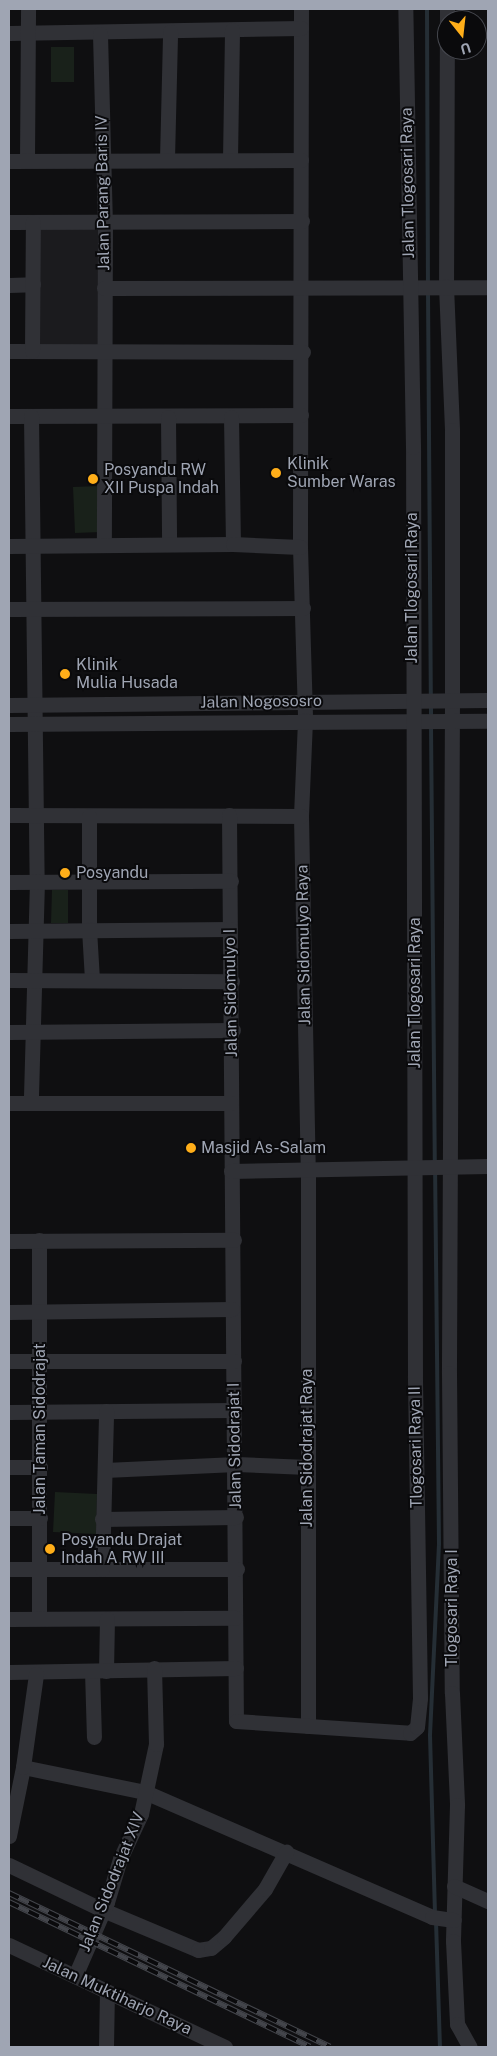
<!DOCTYPE html>
<html>
<head>
<meta charset="utf-8">
<style>
	body { margin:0 }
	#map { position:relative; width:497px; height:2056px; overflow:hidden; background:#0f0f11; font-family:"Public Sans",sans-serif }
	div>[style] { position:absolute }
	.built>* { inset:0; background:#1b1b1e }
	.green>* { inset:0; background:#19211a }
	.stream>* { height:4px; margin:-2px; padding:0 2px; transform-origin:2px; border-radius:2px; background:#252e35 }
	.minor>* { height:15px; margin:-7.5px; padding:0 7.5px; transform-origin:7.5px; border-radius:7.5px; background:#303136 }
	.rail>* { height:5.5px; margin-top:-2.75px; transform-origin:0; background:repeating-linear-gradient(90deg,#0a0a0c 0 11px,#43454b 0 22px); box-sizing:border-box; border-block:1px solid #43454b }
	.dots>* { width:14px; height:14px; translate:-50% -50%; box-sizing:border-box; border:2px solid #0a0a0c; border-radius:50% }
	span { translate:-50% -50%; white-space:nowrap; text-align:center; line-height:1.15; -webkit-text-stroke:4px #0a0a0c; paint-order:stroke }
	.street-label { font-size:16px; color:#9fa5b3 }
	.poi-label { font-size:16px; color:#9fa5b3 }
	.left { translate:0 -50%; text-align:left }
	.frame { position:absolute; inset:0; border:10px solid #9fa5b3; pointer-events:none }
	.north { position:absolute; left:437px; top:10px; width:50px; height:50px; box-sizing:border-box; background:#0a0a0c; border:1px solid #46484f; border-radius:50%; rotate:164deg; font-size:14px; font-weight:700; line-height:20px; text-align:center; color:#9fa5b3 }
	.north::after { content:''; display:block; margin:auto; width:18px; height:22px; background:#ffae19; clip-path:polygon(50% 0,100% 100%,50% 72%,0 100%) }
</style>
</head>
<body>
<div id="map">
	<div class="built">
		<i style="clip-path:polygon(101px 225px,102px 345px,37px 346px,36px 226px)"></i>
	</div>
	<div class="green">
		<i style="clip-path:polygon(51px 47px,74px 47px,74px 82px,51px 82px)"></i>
		<i style="clip-path:polygon(100px 486px,101px 532px,75px 533px,73px 487px)"></i>
		<i style="clip-path:polygon(52px 890px,68px 890px,68px 923px,51px 923px)"></i>
		<i style="clip-path:polygon(55px 1492px,97px 1494px,96px 1534px,53px 1532px)"></i>
	</div>
	<div class="stream">
		<i style="left:427px;top:9px;width:275px;rotate:89.8deg"></i>
		<i style="left:428px;top:291px;width:405px;rotate:89.6deg"></i>
		<i style="left:431px;top:703px;width:16px;rotate:90deg"></i>
		<i style="left:431px;top:726px;width:438px;rotate:89.5deg"></i>
		<i style="left:435px;top:1914px;width:179px;rotate:-91.6deg"></i>
		<i style="left:430px;top:1735px;width:191px;rotate:-87.3deg"></i>
		<i style="left:439px;top:1544px;width:373px;rotate:-90.6deg"></i>
		<i style="left:436px;top:1921px;width:126px;rotate:88.2deg"></i>
	</div>
	<div class="minor">
		<i style="left:301px;top:9px;width:538px;rotate:90.11deg"></i>
		<i style="left:300px;top:547px;width:173px;rotate:88.3deg"></i>
		<i style="left:305px;top:720px;width:96px;rotate:92.4deg"></i>
		<i style="left:301px;top:816px;width:353px;rotate:88.9deg"></i>
		<i style="left:308px;top:1169px;width:557px;rotate:90deg"></i>
		<i style="left:447px;top:9px;width:277px;rotate:90.2deg"></i>
		<i style="left:446px;top:286px;width:144px;rotate:87.6deg"></i>
		<i style="left:452px;top:430px;width:271px;rotate:90deg"></i>
		<i style="left:452px;top:701px;width:672px;rotate:90.26deg"></i>
		<i style="left:449px;top:1373px;width:320px;rotate:89.5deg"></i>
		<i style="left:452px;top:1693px;width:112px;rotate:87.4deg"></i>
		<i style="left:457px;top:1805px;width:136px;rotate:91.7deg"></i>
		<i style="left:453px;top:1941px;width:83px;rotate:87.2deg"></i>
		<i style="left:457px;top:2024px;width:26px;rotate:61deg"></i>
		<i style="left:9px;top:33px;width:292px;rotate:-1deg"></i>
		<i style="left:100px;top:34px;width:187px;rotate:88.5deg"></i>
		<i style="left:105px;top:221px;width:324px;rotate:90.2deg"></i>
		<i style="left:167px;top:159px;width:127px;rotate:-88.6deg"></i>
		<i style="left:230px;top:159px;width:129px;rotate:-89.1deg"></i>
		<i style="left:27px;top:160px;width:151px;rotate:-89.6deg"></i>
		<i style="left:9px;top:161px;width:292px;rotate:-0.2deg"></i>
		<i style="left:9px;top:222px;width:293px;rotate:-0.2deg"></i>
		<i style="left:9px;top:285px;width:24px;rotate:-2deg"></i>
		<i style="left:104px;top:288px;width:384px;rotate:-0.1deg"></i>
		<i style="left:9px;top:351px;width:294px;rotate:0.2deg"></i>
		<i style="left:32px;top:351px;width:129px;rotate:-89.6deg"></i>
		<i style="left:9px;top:416px;width:292px;rotate:-0.2deg"></i>
		<i style="left:31px;top:416px;width:465px;rotate:89.3deg"></i>
		<i style="left:37px;top:881px;width:221px;rotate:91.6deg"></i>
		<i style="left:168px;top:417px;width:127px;rotate:89.5deg"></i>
		<i style="left:231px;top:417px;width:127px;rotate:89.1deg"></i>
		<i style="left:9px;top:546px;width:224px;rotate:-0.5deg"></i>
		<i style="left:233px;top:544px;width:67px;rotate:2.6deg"></i>
		<i style="left:9px;top:609px;width:294px;rotate:-0.2deg"></i>
		<i style="left:9px;top:705px;width:479px;rotate:-0.6deg"></i>
		<i style="left:9px;top:724px;width:479px;rotate:-0.4deg"></i>
		<i style="left:9px;top:815px;width:292px;rotate:0.2deg"></i>
		<i style="left:229px;top:815px;width:906px;rotate:89.56deg"></i>
		<i style="left:236px;top:1721px;width:174px;rotate:3.9deg"></i>
		<i style="left:410px;top:1733px;width:9px;rotate:-41deg"></i>
		<i style="left:417px;top:1727px;width:29px;rotate:-84deg"></i>
		<i style="left:420px;top:1698px;width:322px;rotate:-90.9deg"></i>
		<i style="left:415px;top:1376px;width:929px;rotate:-90.12deg"></i>
		<i style="left:413px;top:447px;width:438px;rotate:-91deg"></i>
		<i style="left:89px;top:816px;width:113px;rotate:90deg"></i>
		<i style="left:89px;top:929px;width:51px;rotate:86.6deg"></i>
		<i style="left:9px;top:882px;width:222px;rotate:-0.3deg"></i>
		<i style="left:9px;top:931px;width:221px;rotate:-0.5deg"></i>
		<i style="left:9px;top:980px;width:223px;rotate:0.3deg"></i>
		<i style="left:9px;top:1032px;width:224px;rotate:-0.5deg"></i>
		<i style="left:9px;top:1103px;width:222px"></i>
		<i style="left:231px;top:1171px;width:257px;rotate:-1.1deg"></i>
		<i style="left:39px;top:1240px;width:378px;rotate:90deg"></i>
		<i style="left:9px;top:1241px;width:225px;rotate:-0.3deg"></i>
		<i style="left:9px;top:1312px;width:223px;rotate:-0.8deg"></i>
		<i style="left:9px;top:1361px;width:225px"></i>
		<i style="left:9px;top:1412px;width:224px;rotate:-0.5deg"></i>
		<i style="left:9px;top:1467px;width:31px"></i>
		<i style="left:105px;top:1470px;width:131px;rotate:-2.6deg"></i>
		<i style="left:236px;top:1464px;width:71px;rotate:2.4deg"></i>
		<i style="left:9px;top:1518px;width:31px"></i>
		<i style="left:102px;top:1519px;width:134px;rotate:-0.9deg"></i>
		<i style="left:9px;top:1569px;width:228px"></i>
		<i style="left:102px;top:1569px;width:158px;rotate:-88.5deg"></i>
		<i style="left:9px;top:1619px;width:226px;rotate:-0.3deg"></i>
		<i style="left:92px;top:1671px;width:66px;rotate:88.3deg"></i>
		<i style="left:106px;top:1671px;width:52px;rotate:-88.9deg"></i>
		<i style="left:9px;top:1672px;width:227px;rotate:-1deg"></i>
		<i style="left:23px;top:1767px;width:125px;rotate:11.6deg"></i>
		<i style="left:145px;top:1792px;width:313px;rotate:23.5deg"></i>
		<i style="left:432px;top:1917px;width:22px;rotate:8deg"></i>
		<i style="left:9px;top:1836px;width:70px;rotate:-78.5deg"></i>
		<i style="left:23px;top:1767px;width:94px;rotate:-82deg"></i>
		<i style="left:9px;top:1865px;width:104px;rotate:25.6deg"></i>
		<i style="left:103px;top:1910px;width:103px;rotate:22.8deg"></i>
		<i style="left:198px;top:1950px;width:13px;rotate:-9deg"></i>
		<i style="left:211px;top:1948px;width:17px;rotate:-40deg"></i>
		<i style="left:224px;top:1937px;width:63px;rotate:-49.5deg"></i>
		<i style="left:265px;top:1889px;width:43px;rotate:-60.4deg"></i>
		<i style="left:454px;top:1886px;width:37px;rotate:24deg"></i>
		<i style="left:9px;top:1945px;width:239px;rotate:25.3deg"></i>
		<i style="left:75px;top:1976px;width:81px;rotate:-66.6deg"></i>
		<i style="left:107px;top:1902px;width:45px;rotate:-73.2deg"></i>
		<i style="left:120px;top:1859px;width:50px;rotate:-65deg"></i>
		<i style="left:141px;top:1814px;width:72px;rotate:-77.9deg"></i>
		<i style="left:156px;top:1744px;width:76px;rotate:-91.5deg"></i>
		<i style="left:106px;top:2047px;width:55px;rotate:-89deg"></i>
	</div>
	<div class="rail">
		<i style="left:9px;top:1893px;width:356px;rotate:25.6deg"></i>
		<i style="left:9px;top:1902px;width:334px;rotate:25.7deg"></i>
	</div>
	<div class="dots">
		<i style="left:276px;top:473px;background:#ffae19"></i>
		<i style="left:93px;top:479px;background:#ffae19"></i>
		<i style="left:65px;top:674px;background:#ffae19"></i>
		<i style="left:65px;top:873px;background:#ffae19"></i>
		<i style="left:191px;top:1148px;background:#ffae19"></i>
		<i style="left:50px;top:1549px;background:#ffae19"></i>
	</div>
	<div class="street-label">
		<span style="left:408px;top:183px;rotate:-91deg">Jalan Tlogosari Raya</span>
		<span style="left:103px;top:193px;rotate:-91deg">Jalan Parang Baris IV</span>
		<span style="left:412px;top:588px;rotate:-90deg">Jalan Tlogosari Raya</span>
		<span style="left:261px;top:702px;rotate:-1deg">Jalan Nogososro</span>
		<span style="left:304px;top:945px;rotate:-91deg">Jalan Sidomulyo Raya</span>
		<span style="left:231px;top:993px;rotate:-91deg">Jalan Sidomulyo I</span>
		<span style="left:415px;top:993px;rotate:-90deg">Jalan Tlogosari Raya</span>
		<span style="left:40px;top:1429px;rotate:-90deg">Jalan Taman Sidodrajat</span>
		<span style="left:235px;top:1446px;rotate:-91deg">Jalan Sidodrajat I</span>
		<span style="left:416px;top:1447px;rotate:-91deg">Tlogosari Raya II</span>
		<span style="left:307px;top:1448px;rotate:-90deg">Jalan Sidodrajat Raya</span>
		<span style="left:452px;top:1608px;rotate:-90deg">Tlogosari Raya I</span>
		<span style="left:112px;top:1882px;rotate:-68deg">Jalan Sidodrajat XIV</span>
		<span style="left:117px;top:1996px;rotate:25deg">Jalan Muktiharjo Raya</span>
	</div>
	<div class="poi-label">
		<span class="left" style="left:287px;top:473px">Klinik<br>Sumber Waras</span>
		<span class="left" style="left:104px;top:479px">Posyandu RW<br>XII Puspa Indah</span>
		<span class="left" style="left:76px;top:674px">Klinik<br>Mulia Husada</span>
		<span class="left" style="left:76px;top:873px">Posyandu</span>
		<span class="left" style="left:201px;top:1148px">Masjid As-Salam</span>
		<span class="left" style="left:61px;top:1549px">Posyandu Drajat<br>Indah A RW III</span>
	</div>
	<div class="frame"></div>
	<div class="north">U</div>
</div>
</body>
</html>
